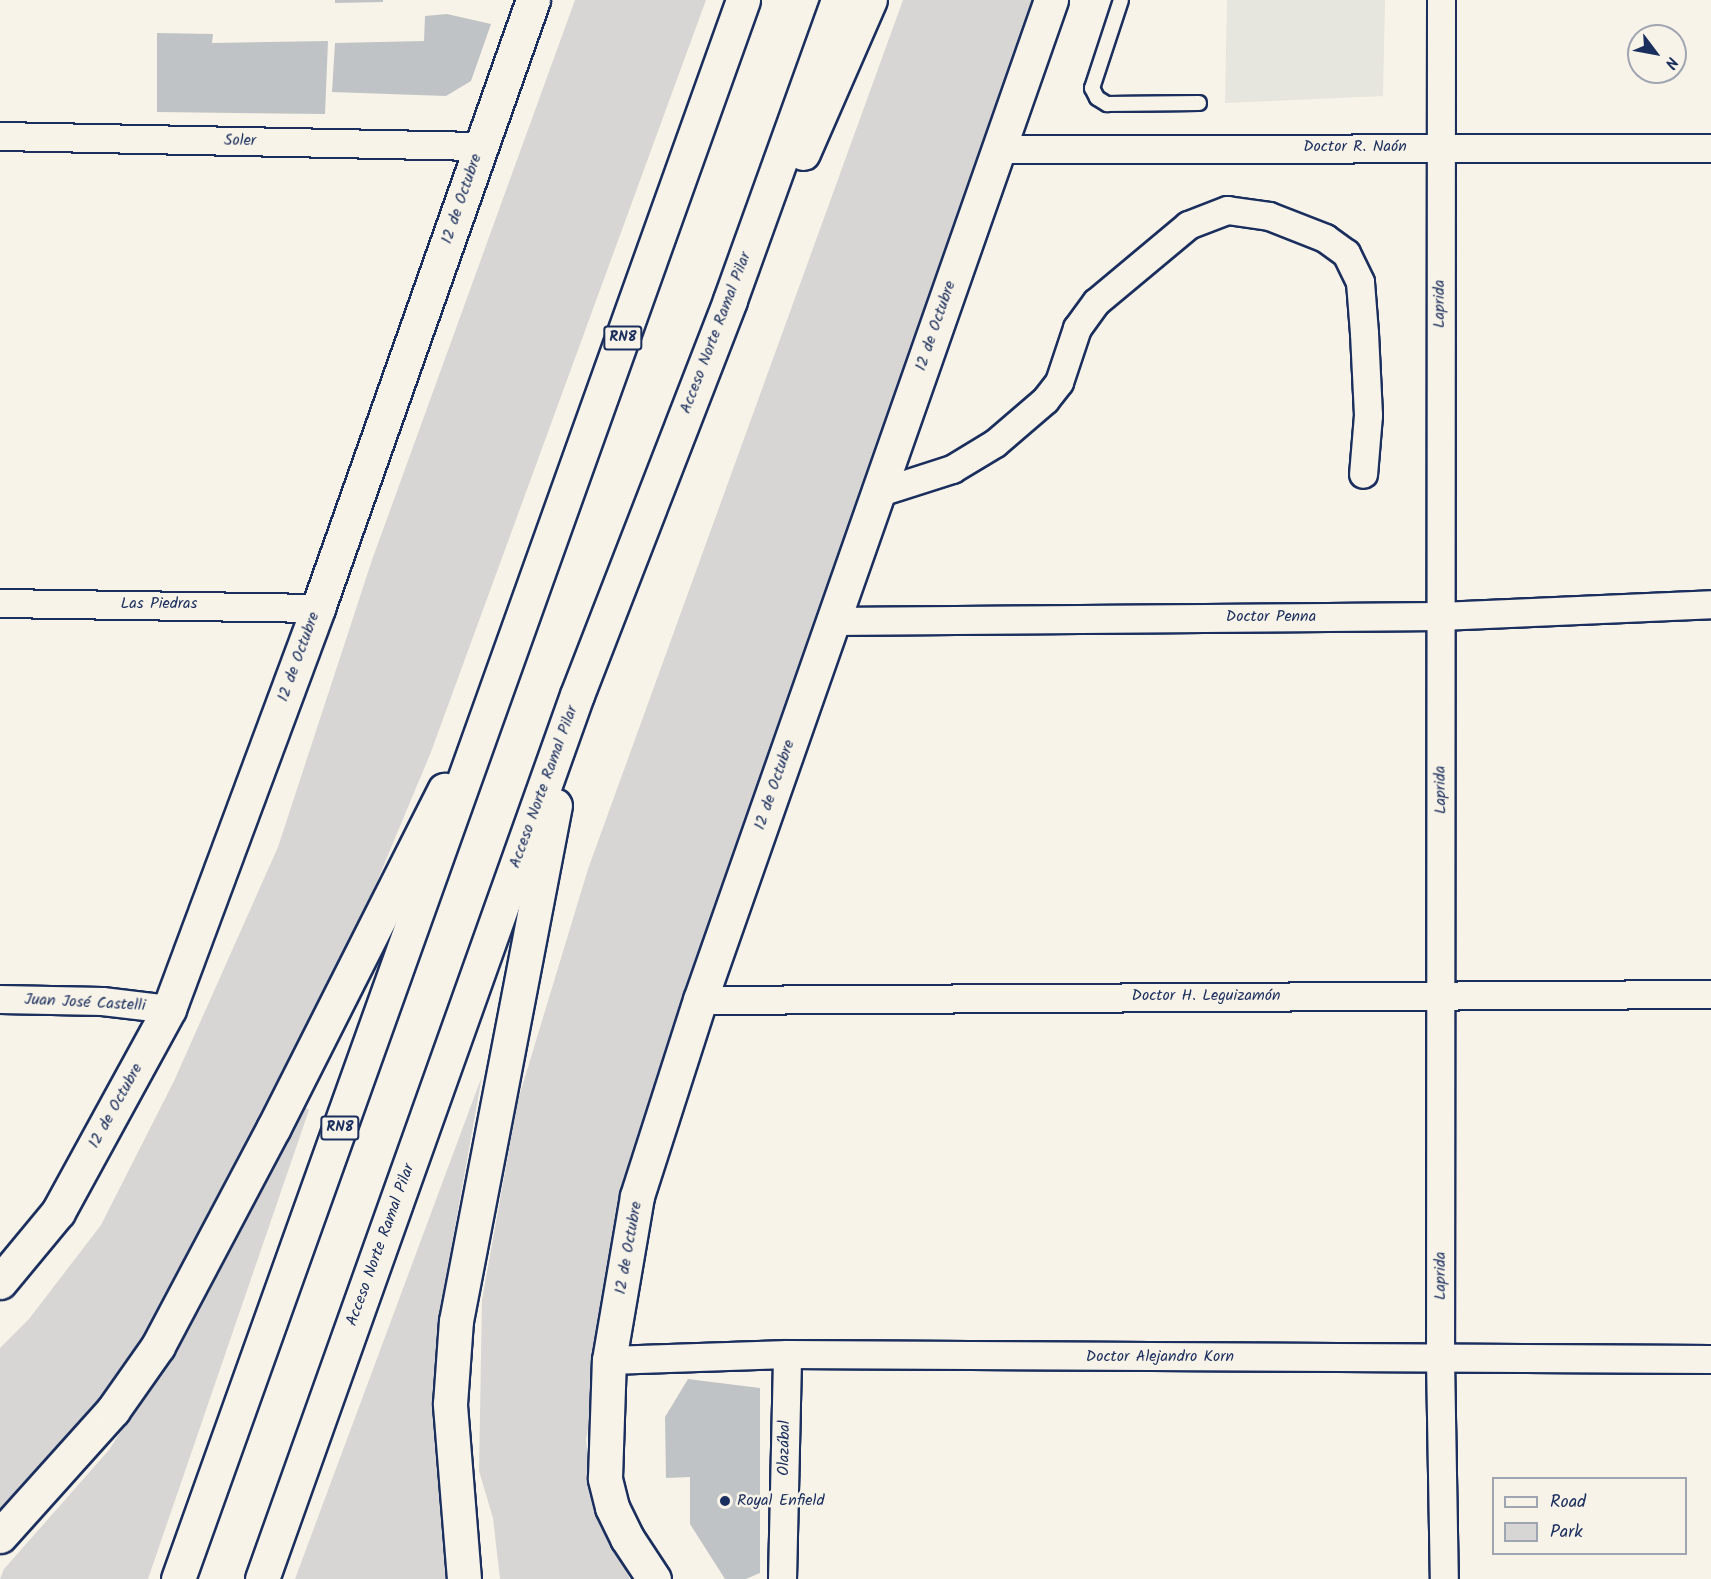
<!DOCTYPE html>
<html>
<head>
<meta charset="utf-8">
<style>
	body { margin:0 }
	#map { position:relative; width:1711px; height:1579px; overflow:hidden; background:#f7f3e8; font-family:Kalam,sans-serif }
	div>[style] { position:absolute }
	.built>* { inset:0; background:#e6e5de }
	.green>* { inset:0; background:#d7d6d4 }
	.building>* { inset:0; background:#c0c3c5 }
	.roads { filter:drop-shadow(2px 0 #1b2f5e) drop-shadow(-2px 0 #1b2f5e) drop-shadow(0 2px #1b2f5e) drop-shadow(0 -2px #1b2f5e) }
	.lane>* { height:14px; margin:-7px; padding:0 7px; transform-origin:7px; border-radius:7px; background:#f7f3e8 }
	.street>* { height:27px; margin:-13.5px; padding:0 13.5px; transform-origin:13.5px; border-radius:13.5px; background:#f7f3e8 }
	.secondary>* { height:33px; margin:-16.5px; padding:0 16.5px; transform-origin:16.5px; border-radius:16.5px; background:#f7f3e8 }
	.highway>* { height:33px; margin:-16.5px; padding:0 16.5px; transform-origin:16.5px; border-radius:16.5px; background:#f7f3e8 }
	.dots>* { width:16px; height:16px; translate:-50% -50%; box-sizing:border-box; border:3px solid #f7f3e8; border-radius:50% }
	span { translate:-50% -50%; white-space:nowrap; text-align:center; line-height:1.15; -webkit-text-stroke:5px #f7f3e8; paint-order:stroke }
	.shield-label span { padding:2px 4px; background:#f7f3e8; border:2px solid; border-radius:4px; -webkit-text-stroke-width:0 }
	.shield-label { font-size:15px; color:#1b2f5e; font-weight:700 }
	.street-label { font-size:16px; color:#1b2f5e }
	.poi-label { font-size:16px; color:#1b2f5e }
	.left { translate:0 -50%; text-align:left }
	.legend { position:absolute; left:1492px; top:1477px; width:195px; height:78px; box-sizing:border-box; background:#f7f3e8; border:2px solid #9fa5b1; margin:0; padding:8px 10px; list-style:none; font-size:18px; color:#1b2f5e }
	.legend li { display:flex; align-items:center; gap:12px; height:30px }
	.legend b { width:30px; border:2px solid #9fa5b1 }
	.north { position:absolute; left:1627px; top:24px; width:60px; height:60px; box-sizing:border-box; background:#f7f3e8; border:2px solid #9fa5b1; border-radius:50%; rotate:122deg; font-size:16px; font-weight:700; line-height:24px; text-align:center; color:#1b2f5e }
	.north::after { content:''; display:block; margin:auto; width:21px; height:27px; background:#1b2f5e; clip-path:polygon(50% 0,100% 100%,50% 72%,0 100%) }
</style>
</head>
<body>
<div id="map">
	<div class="built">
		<i style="clip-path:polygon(1227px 0,1385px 0,1383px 96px,1225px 103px)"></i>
	</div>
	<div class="green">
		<i style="clip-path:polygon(575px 0,706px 0,431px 752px,317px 1025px,145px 1349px,0 1514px,0 1348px,29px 1319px,101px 1225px,174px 1081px,278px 847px,372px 560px)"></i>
		<i style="clip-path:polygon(903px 0,1041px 0,631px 1184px,586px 1440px,597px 1517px,630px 1579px,500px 1579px,493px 1518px,479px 1471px,482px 1300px,518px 1100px,588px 869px)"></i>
		<i style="clip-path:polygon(482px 1076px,452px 1244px,440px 1343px,446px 1579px,295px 1579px)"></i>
		<i style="clip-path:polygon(301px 1105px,309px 1110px,148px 1579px,0 1579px,4px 1569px,109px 1450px,155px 1376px)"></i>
	</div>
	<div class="building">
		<i style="clip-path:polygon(335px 0,383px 0,383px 2px,335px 3px)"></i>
		<i style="clip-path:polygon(447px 14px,491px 24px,471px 81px,446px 96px,332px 92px,335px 43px,424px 41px,425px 16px)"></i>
		<i style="clip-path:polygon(157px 33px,213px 34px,212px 43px,328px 41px,325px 114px,157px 112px)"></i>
		<i style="clip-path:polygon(688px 1379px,760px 1388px,760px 1573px,746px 1579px,725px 1579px,690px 1524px,690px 1477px,666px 1478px,665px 1417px)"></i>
	</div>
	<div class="roads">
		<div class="lane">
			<i style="left:1121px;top:0;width:93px;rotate:108.2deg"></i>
			<i style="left:1092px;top:88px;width:11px;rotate:63deg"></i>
			<i style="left:1097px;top:98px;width:12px;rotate:31deg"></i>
			<i style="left:1107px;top:104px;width:92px;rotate:-0.6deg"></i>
		</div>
		<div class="street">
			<i style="left:1441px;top:0;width:1359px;rotate:90.04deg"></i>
			<i style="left:1440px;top:1359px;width:220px;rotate:89deg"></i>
			<i style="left:0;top:136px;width:480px;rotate:1.2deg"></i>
			<i style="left:999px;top:149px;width:712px;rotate:-0.08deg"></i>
			<i style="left:877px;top:493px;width:79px;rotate:-17.7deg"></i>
			<i style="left:952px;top:469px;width:50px;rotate:-31.2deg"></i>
			<i style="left:995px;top:443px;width:66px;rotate:-40.7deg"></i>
			<i style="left:1045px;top:400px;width:23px;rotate:-52deg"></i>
			<i style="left:1059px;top:382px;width:57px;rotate:-71.6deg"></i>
			<i style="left:1077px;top:328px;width:32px;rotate:-54deg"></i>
			<i style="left:1096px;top:302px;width:120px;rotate:-39.9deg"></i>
			<i style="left:1188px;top:225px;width:42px;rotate:-21deg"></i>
			<i style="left:1227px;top:210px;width:42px;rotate:8.1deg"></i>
			<i style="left:1269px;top:216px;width:60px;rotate:21.4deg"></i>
			<i style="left:1325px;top:238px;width:26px;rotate:36deg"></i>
			<i style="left:1346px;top:253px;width:32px;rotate:64deg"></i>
			<i style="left:1360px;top:282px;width:51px;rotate:85.5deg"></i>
			<i style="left:1364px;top:333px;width:82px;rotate:87.2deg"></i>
			<i style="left:1368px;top:415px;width:59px;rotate:94.8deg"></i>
			<i style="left:0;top:603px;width:318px;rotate:0.9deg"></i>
			<i style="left:831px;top:621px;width:609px;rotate:-0.47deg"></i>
			<i style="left:1440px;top:616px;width:271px;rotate:-2.5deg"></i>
			<i style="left:0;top:999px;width:102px;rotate:1.1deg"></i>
			<i style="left:102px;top:1001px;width:67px;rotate:6.8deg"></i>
			<i style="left:700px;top:1000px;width:1011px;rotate:-0.34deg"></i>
			<i style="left:609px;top:1360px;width:178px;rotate:-1.9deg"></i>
			<i style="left:787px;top:1354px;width:924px;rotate:0.31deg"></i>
			<i style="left:782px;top:1579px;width:225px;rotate:-88.7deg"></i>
		</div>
		<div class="secondary">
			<i style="left:0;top:1282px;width:91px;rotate:-50.4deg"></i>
			<i style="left:58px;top:1212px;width:231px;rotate:-61.3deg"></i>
			<i style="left:169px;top:1009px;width:428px;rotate:-69.6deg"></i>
			<i style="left:318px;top:608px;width:645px;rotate:-70.53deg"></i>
			<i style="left:654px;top:1579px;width:49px;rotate:-123.4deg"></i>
			<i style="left:627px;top:1538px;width:34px;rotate:-116deg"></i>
			<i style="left:612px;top:1507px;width:30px;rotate:-104deg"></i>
			<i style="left:605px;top:1478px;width:118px;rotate:-88.1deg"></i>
			<i style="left:609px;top:1360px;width:166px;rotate:-80.3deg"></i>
			<i style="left:637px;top:1196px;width:206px;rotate:-72.2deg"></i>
			<i style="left:700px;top:1000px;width:1060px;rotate:-70.66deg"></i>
		</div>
		<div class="highway">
			<i style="left:803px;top:153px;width:167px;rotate:-66.4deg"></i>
			<i style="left:0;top:1536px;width:169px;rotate:-48.1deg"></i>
			<i style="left:113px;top:1410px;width:78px;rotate:-54.9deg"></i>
			<i style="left:158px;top:1346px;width:246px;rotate:-62.1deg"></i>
			<i style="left:273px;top:1129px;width:380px;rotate:-63.2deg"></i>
			<i style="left:178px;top:1579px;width:1677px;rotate:-70.31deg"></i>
			<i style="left:262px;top:1579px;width:938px;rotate:-70.39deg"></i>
			<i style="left:577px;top:695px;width:424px;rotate:-68.8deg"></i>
			<i style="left:730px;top:300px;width:319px;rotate:-70.2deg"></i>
			<i style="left:464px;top:1579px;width:176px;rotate:-94.6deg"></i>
			<i style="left:450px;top:1404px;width:83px;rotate:-85.9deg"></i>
			<i style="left:456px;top:1321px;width:525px;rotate:-79.14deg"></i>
		</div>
	</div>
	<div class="dots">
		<i style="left:725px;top:1501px;background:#1b2f5e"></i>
	</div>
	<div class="shield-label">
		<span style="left:623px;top:338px">RN8</span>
		<span style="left:340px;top:1128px">RN8</span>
	</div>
	<div class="street-label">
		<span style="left:240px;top:141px;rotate:1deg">Soler</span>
		<span style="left:1355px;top:147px">Doctor R. Naón</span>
		<span style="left:462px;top:199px;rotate:-71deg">12 de Octubre</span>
		<span style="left:1440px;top:304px;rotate:-90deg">Laprida</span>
		<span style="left:936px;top:326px;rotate:-71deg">12 de Octubre</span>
		<span style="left:716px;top:333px;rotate:-69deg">Acceso Norte Ramal Pilar</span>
		<span style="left:159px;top:604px">Las Piedras</span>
		<span style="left:1271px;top:617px">Doctor Penna</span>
		<span style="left:299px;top:657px;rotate:-70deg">12 de Octubre</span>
		<span style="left:775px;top:785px;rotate:-71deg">12 de Octubre</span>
		<span style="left:544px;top:787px;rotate:-70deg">Acceso Norte Ramal Pilar</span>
		<span style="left:1441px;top:790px;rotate:-91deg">Laprida</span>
		<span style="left:1206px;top:996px">Doctor H. Leguizamón</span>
		<span style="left:85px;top:1003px;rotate:3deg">Juan José Castelli</span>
		<span style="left:116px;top:1106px;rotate:-61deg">12 de Octubre</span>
		<span style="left:381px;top:1245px;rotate:-70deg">Acceso Norte Ramal Pilar</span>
		<span style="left:629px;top:1248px;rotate:-80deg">12 de Octubre</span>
		<span style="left:1441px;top:1276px;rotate:-90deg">Laprida</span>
		<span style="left:1160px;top:1357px">Doctor Alejandro Korn</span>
		<span style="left:785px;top:1448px;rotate:-89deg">Olazábal</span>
	</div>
	<div class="poi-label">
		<span class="left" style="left:737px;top:1501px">Royal Enfield</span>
	</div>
	<ul class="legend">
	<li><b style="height:8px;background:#f7f3e8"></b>Road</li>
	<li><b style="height:16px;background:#d7d6d4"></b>Park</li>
	</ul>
	<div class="north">N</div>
</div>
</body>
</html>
